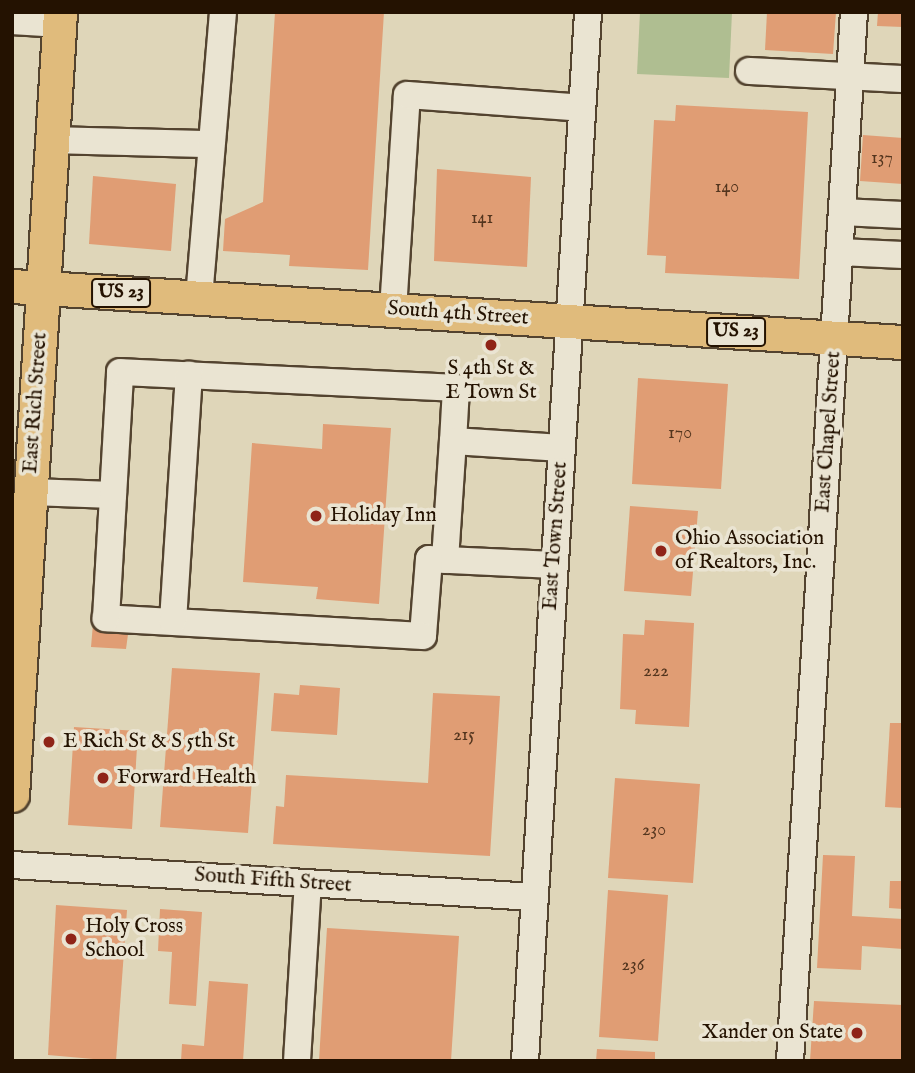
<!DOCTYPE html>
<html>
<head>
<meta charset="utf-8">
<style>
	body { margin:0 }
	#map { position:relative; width:915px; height:1073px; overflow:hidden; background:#dfd6b9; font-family:"IM FELL English",serif }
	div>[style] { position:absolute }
	.green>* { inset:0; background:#afbe91 }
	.building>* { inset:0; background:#e09d74 }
	.roads { filter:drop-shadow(2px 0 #53432f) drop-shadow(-2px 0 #53432f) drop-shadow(0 2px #53432f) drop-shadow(0 -2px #53432f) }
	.minor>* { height:26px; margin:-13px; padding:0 13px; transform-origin:13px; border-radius:13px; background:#eae4d2 }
	.major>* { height:33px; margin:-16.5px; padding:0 16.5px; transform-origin:16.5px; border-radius:16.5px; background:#e0bb7c }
	.dots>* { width:19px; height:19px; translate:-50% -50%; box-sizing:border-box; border:4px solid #eae4d2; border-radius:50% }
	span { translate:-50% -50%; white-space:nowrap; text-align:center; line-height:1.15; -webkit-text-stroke:7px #eae4d2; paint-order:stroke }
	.number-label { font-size:18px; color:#53351e }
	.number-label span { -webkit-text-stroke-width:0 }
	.shield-label span { padding:2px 5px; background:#eae4d2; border:2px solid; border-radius:5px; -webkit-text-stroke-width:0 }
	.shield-label { font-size:19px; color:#241201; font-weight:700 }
	.street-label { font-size:21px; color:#241201 }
	.poi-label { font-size:21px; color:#241201 }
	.left { translate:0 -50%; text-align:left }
	.right { translate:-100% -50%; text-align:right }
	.frame { position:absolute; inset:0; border:14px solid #241201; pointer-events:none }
</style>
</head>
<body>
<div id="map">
	<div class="green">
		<i style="clip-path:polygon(640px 12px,732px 12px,729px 78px,637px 74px)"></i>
	</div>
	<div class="building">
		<i style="clip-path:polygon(275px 12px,384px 12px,368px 270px,289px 266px,290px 255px,223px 251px,225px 219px,263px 202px)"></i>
		<i style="clip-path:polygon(767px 12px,836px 12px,833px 54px,765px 50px)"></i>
		<i style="clip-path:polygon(878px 12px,903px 12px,903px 27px,877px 26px)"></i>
		<i style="clip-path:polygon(676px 105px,808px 112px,799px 279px,665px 273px,666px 256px,647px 255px,654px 120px,675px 121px)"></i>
		<i style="clip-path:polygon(863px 135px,903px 138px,903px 184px,860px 181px)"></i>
		<i style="clip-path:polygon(437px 169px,531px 177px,527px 267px,434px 261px)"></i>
		<i style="clip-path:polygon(93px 176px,176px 184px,171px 251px,89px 244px)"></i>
		<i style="clip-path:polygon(638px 378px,728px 384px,721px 489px,632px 484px)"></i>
		<i style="clip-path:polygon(323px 424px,391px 428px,379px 604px,316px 599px,318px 587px,243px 582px,252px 443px,322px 449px)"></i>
		<i style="clip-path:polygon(630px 506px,698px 511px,691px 596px,624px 591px)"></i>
		<i style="clip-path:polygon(645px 620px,694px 623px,689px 727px,635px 724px,636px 710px,620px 709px,623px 634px,644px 635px)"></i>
		<i style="clip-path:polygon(93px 624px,129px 627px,126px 649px,91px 647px)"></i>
		<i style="clip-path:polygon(172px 668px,260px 673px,248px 833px,160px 827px)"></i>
		<i style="clip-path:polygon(300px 685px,340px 688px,337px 735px,271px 731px,274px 693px,299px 695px)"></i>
		<i style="clip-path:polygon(433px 693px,500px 696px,490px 856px,273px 844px,276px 806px,284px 807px,286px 775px,428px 783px)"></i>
		<i style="clip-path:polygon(890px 723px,903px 723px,903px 808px,885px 807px)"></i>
		<i style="clip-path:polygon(74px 727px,138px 731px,132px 829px,68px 825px)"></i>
		<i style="clip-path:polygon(615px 778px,700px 784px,693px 883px,608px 878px)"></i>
		<i style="clip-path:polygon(823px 855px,855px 856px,852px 916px,903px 919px,903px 949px,862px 946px,861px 970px,817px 968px)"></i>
		<i style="clip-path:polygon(890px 881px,903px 881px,903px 909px,889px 908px)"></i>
		<i style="clip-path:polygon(608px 890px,668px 895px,658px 1041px,599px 1037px)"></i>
		<i style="clip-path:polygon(56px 905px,127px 910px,116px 1061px,48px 1055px)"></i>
		<i style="clip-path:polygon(160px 909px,202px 912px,196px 1006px,169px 1004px,172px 952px,158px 951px)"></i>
		<i style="clip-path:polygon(327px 928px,459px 936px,451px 1061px,319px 1061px)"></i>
		<i style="clip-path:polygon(209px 981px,248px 984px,243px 1061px,181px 1061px,182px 1044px,204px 1046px)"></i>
		<i style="clip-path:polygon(814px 1001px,903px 1005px,903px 1061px,810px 1061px)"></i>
		<i style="clip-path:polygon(597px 1049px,655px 1052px,655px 1061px,596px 1061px)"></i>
	</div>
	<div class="roads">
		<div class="minor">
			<i style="left:12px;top:21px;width:48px;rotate:3.6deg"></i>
			<i style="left:749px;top:71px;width:154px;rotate:3deg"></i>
			<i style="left:53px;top:140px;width:157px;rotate:1.5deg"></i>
			<i style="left:842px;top:212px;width:61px;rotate:2.8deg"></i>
			<i style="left:840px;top:252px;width:63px;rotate:2.7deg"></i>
			<i style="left:199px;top:298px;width:287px;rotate:-85.2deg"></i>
			<i style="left:393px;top:310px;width:215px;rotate:-86.3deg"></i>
			<i style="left:407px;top:95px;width:175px;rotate:4.2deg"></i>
			<i style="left:31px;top:492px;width:82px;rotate:2.1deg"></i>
			<i style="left:445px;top:560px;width:119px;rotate:-86.2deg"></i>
			<i style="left:554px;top:565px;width:125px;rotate:-177.3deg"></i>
			<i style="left:429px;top:559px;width:77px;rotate:94.5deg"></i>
			<i style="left:423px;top:636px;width:318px;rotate:-176.8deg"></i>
			<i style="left:106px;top:618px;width:246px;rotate:-86.7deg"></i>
			<i style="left:120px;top:372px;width:336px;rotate:2.7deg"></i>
			<i style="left:456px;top:388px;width:53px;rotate:93.2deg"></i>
			<i style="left:453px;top:441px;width:109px;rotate:3.7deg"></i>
			<i style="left:173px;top:621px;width:247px;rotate:-86.3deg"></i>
			<i style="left:12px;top:865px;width:523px;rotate:3.51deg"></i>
			<i style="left:297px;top:1061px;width:178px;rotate:-86.5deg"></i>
			<i style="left:525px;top:1061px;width:1051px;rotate:-86.56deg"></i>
			<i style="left:790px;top:1061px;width:1051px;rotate:-86.51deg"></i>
		</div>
		<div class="major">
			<i style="left:12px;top:286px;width:893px;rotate:3.6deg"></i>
			<i style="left:12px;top:795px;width:784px;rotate:-86.49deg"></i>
		</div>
	</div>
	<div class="dots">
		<i style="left:491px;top:345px;background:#8f2418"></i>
		<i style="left:316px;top:516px;background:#8f2418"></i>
		<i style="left:661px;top:551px;background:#8f2418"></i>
		<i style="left:49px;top:742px;background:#8f2418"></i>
		<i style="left:103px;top:778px;background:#8f2418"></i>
		<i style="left:71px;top:939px;background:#8f2418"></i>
		<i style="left:857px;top:1033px;background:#8f2418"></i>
	</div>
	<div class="number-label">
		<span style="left:882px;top:159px">137</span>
		<span style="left:727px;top:188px">140</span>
		<span style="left:482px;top:219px">141</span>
		<span style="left:680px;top:434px">170</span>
		<span style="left:656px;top:672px">222</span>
		<span style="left:464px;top:736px">215</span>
		<span style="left:654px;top:831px">230</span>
		<span style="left:633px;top:966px">236</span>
	</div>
	<div class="shield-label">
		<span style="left:121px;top:293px">US 23</span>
		<span style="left:736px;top:332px">US 23</span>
	</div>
	<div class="street-label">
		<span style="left:458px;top:314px;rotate:4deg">South 4th Street</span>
		<span style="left:36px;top:403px;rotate:-86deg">East Rich Street</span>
		<span style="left:829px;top:432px;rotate:-86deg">East Chapel Street</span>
		<span style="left:556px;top:536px;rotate:-86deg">East Town Street</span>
		<span style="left:273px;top:881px;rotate:4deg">South Fifth Street</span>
	</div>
	<div class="poi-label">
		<span style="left:491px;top:381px">S 4th St &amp;<br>E Town St</span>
		<span class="left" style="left:330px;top:516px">Holiday Inn</span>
		<span class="left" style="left:675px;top:551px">Ohio Association<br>of Realtors, Inc.</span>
		<span class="left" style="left:63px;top:742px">E Rich St &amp; S 5th St</span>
		<span class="left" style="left:117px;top:778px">Forward Health</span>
		<span class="left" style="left:85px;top:939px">Holy Cross<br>School</span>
		<span class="right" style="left:843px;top:1033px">Xander on State</span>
	</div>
	<div class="frame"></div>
</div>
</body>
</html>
